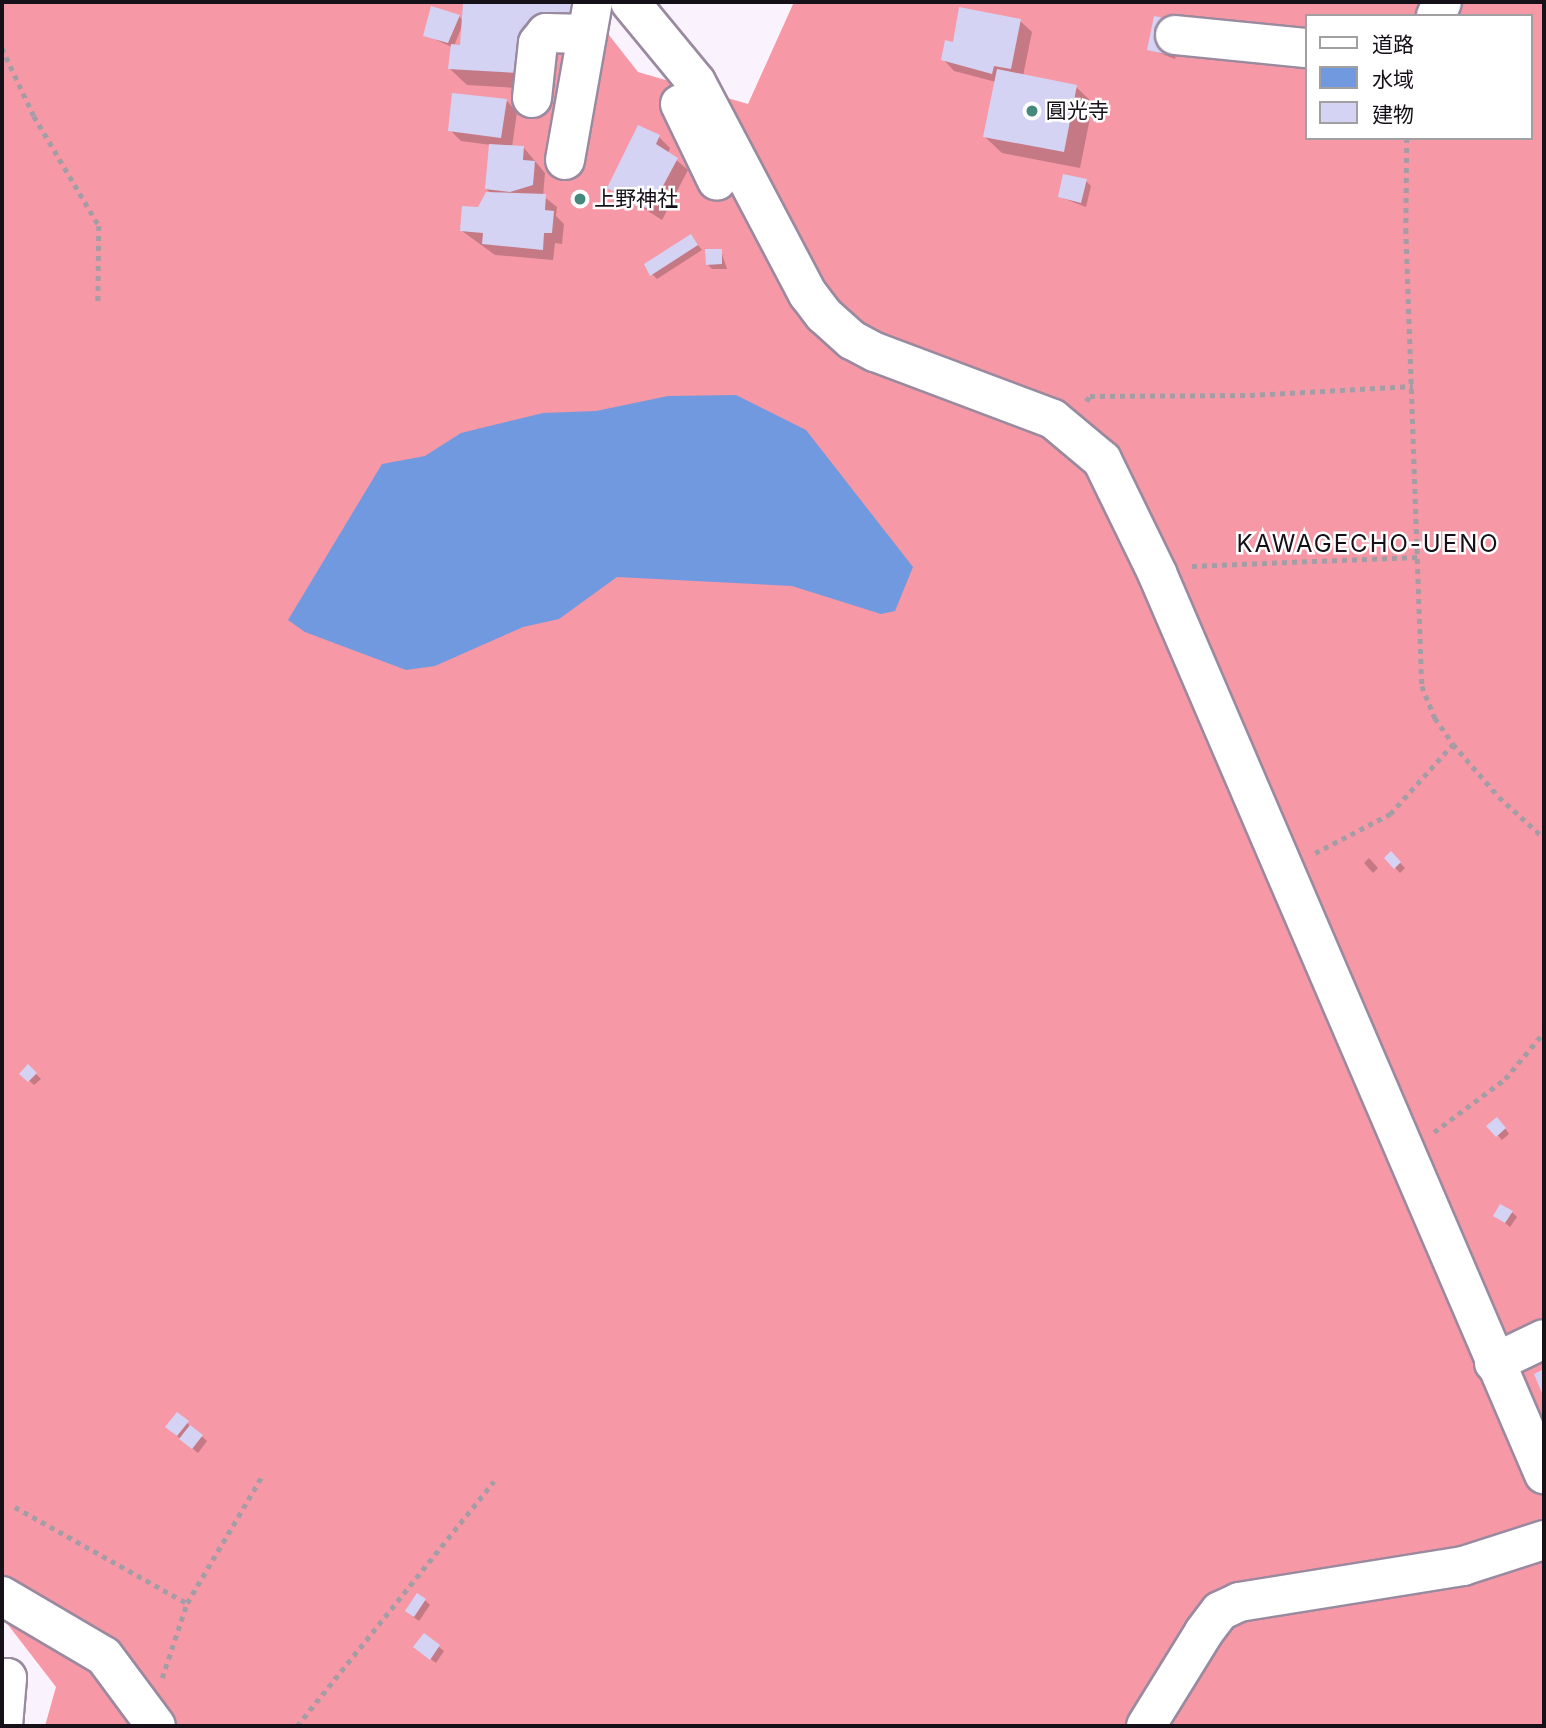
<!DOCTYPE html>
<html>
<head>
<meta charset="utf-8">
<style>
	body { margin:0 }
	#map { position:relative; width:1546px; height:1728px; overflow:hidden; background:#faf3fd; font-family:Inter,"Noto Sans JP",sans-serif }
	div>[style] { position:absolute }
	.forest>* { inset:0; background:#f698a5 }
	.water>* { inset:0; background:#7199df }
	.shadow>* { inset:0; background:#0003 }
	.building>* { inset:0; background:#d5d3f4 }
	.path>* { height:4.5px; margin-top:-2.25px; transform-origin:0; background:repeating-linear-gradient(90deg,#a49da6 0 5px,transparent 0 10px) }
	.roads { filter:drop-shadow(2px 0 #9a8aa0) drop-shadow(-2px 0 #9a8aa0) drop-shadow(0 2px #9a8aa0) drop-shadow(0 -2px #9a8aa0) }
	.minor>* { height:38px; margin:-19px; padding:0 19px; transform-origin:19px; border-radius:19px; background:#fff }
	.dots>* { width:19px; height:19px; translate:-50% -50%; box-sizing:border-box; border:4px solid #fff; border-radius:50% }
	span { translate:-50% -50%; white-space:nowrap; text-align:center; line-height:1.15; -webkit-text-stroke:5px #fff; paint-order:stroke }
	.poi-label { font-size:21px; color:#161018 }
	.left { translate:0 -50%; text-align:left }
	.quarter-label { font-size:24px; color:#161018; letter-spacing:2px }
	.frame { position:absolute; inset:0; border:4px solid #161018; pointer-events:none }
	.legend { position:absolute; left:1305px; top:14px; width:228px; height:126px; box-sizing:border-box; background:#fff; border:2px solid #a29fa3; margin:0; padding:9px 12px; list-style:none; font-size:21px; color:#161018 }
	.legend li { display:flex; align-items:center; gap:14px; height:35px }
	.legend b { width:35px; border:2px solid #a29fa3 }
</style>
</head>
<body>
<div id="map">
	<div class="forest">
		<i style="clip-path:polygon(evenodd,2px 2px,583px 2px,638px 72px,748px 104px,794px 2px,1544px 2px,1544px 1726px,45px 1726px,56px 1687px,2px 1617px,2px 2px,1306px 16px,1530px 16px,1530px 138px,1306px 138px,1306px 16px)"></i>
	</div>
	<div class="water">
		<i style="clip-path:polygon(736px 395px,806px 430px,913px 567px,895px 611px,881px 614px,792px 586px,617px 577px,559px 619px,523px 627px,435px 666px,406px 670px,305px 632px,288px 620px,382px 464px,425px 456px,461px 433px,543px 413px,596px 411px,668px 396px)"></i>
	</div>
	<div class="shadow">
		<i style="clip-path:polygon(evenodd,463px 2px,594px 2px,548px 42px,536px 89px,467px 85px,450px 69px,452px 47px,425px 35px,459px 16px,462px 20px,463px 2px,462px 26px,461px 47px,454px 46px,462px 26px)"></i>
		<i style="clip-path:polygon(1020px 21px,1032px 32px,1023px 76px,1076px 87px,1093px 103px,1080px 168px,1002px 153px,985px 137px,996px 82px,954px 71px,943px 59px)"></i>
		<i style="clip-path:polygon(1182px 27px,1175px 59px,1149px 49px)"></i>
		<i style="clip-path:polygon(506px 100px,517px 112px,512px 147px,524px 148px,545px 173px,543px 196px,557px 207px,556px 216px,564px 224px,562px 244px,555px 243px,553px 260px,495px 255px,462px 231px,492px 194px,486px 189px,491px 145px,461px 141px,450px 130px)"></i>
		<i style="clip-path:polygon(659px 137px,670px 148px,668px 153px,688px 170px,662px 220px,610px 187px)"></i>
		<i style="clip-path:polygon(1086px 181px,1091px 186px,1086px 207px,1060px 197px)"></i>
		<i style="clip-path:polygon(691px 236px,702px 250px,657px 279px,652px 274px)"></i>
		<i style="clip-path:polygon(721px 251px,727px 269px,712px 269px,707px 264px)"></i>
		<i style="clip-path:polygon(1391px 853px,1405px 868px,1400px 873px,1386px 858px)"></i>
		<i style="clip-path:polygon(1369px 858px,1378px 868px,1373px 873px,1364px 863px)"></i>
		<i style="clip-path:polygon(28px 1066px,41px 1079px,34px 1085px,22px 1074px)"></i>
		<i style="clip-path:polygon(1502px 1124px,1509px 1134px,1502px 1140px,1489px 1126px)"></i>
		<i style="clip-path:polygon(1512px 1212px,1517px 1217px,1510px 1227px,1495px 1215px)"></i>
		<i style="clip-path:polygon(177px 1414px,207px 1441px,198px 1453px,172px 1432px)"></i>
		<i style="clip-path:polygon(425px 1600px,430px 1605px,419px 1621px,412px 1616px)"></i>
		<i style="clip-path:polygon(424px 1635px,444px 1651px,436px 1663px,421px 1652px)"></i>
	</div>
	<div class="building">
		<i style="clip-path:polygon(463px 2px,582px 2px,578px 24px,533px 18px,531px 26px,524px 25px,523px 30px,530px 31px,519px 73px,448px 69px,451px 44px,460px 45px)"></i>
		<i style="clip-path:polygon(431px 6px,460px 15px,448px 43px,423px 36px)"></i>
		<i style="clip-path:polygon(959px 7px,1021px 19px,1011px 69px,994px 66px,992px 74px,941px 60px,945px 40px,953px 42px)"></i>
		<i style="clip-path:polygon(1154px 16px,1178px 21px,1170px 55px,1147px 50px)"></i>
		<i style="clip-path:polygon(997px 69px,1077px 85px,1064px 152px,983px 137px)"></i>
		<i style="clip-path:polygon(452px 93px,507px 99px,501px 138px,448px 131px)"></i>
		<i style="clip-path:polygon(638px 125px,660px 135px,656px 144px,678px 158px,650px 210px,607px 188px)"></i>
		<i style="clip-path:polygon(489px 144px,524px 146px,523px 160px,535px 161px,533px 185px,510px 192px,485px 189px)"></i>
		<i style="clip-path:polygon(1063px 174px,1087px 179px,1081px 203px,1058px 197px)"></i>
		<i style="clip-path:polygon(486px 192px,546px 194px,545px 210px,554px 211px,552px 233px,544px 233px,543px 250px,482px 244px,483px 233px,460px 231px,462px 206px,478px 207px)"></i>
		<i style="clip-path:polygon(691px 234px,698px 245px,650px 276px,644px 264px)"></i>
		<i style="clip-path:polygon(705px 249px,722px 249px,722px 264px,706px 265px)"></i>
		<i style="clip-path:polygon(1391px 851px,1401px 862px,1394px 869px,1384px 858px)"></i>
		<i style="clip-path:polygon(28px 1064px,37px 1073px,28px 1082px,19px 1074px)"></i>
		<i style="clip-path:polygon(1497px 1117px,1506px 1128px,1496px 1137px,1486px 1126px)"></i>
		<i style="clip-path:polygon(1500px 1204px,1513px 1211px,1505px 1223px,1493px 1216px)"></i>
		<i style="clip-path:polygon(1544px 1369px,1544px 1398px,1534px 1374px)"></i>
		<i style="clip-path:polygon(177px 1412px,189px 1421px,177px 1436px,165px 1427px)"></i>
		<i style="clip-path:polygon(190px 1425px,203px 1435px,192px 1449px,179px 1439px)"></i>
		<i style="clip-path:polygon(417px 1593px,426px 1599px,414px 1617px,405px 1611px)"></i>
		<i style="clip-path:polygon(424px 1633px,440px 1645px,430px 1660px,413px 1647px)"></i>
	</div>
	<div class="path">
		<i style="left:2px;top:48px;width:75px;rotate:64.8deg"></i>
		<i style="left:34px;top:116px;width:128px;rotate:59.4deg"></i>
		<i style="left:99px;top:226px;width:78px;rotate:90.7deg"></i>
		<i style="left:1407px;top:138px;width:91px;rotate:90.6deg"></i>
		<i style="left:1406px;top:229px;width:457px;rotate:88deg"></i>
		<i style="left:1422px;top:686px;width:35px;rotate:68deg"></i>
		<i style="left:1435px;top:718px;width:32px;rotate:55deg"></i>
		<i style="left:1453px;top:744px;width:70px;rotate:49deg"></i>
		<i style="left:1499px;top:797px;width:61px;rotate:42.3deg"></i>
		<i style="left:1086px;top:401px;width:6px;rotate:-51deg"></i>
		<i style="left:1090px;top:396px;width:160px;rotate:-0.4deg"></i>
		<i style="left:1250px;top:395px;width:163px;rotate:-3.2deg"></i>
		<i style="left:1192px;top:566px;width:227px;rotate:-2.3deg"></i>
		<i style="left:1315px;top:853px;width:85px;rotate:-27.5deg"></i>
		<i style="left:1390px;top:814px;width:94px;rotate:-48deg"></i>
		<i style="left:1434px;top:1132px;width:89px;rotate:-36.7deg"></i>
		<i style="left:1505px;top:1079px;width:61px;rotate:-50.3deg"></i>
		<i style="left:15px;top:1507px;width:197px;rotate:29.2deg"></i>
		<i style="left:162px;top:1678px;width:79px;rotate:-71.6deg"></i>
		<i style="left:187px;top:1603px;width:147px;rotate:-59.4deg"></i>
		<i style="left:297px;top:1726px;width:314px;rotate:-51.2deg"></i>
	</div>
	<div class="roads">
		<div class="minor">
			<i style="left:630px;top:2px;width:104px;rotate:50.5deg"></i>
			<i style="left:696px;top:82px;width:240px;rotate:62.2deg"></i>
			<i style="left:808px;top:294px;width:26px;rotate:53deg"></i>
			<i style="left:824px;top:315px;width:38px;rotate:42deg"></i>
			<i style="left:852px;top:340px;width:26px;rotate:28deg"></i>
			<i style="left:875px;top:352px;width:190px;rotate:20.6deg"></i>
			<i style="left:1053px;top:419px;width:64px;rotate:39.9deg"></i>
			<i style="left:1102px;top:460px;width:126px;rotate:64deg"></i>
			<i style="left:1157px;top:573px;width:981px;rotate:66.76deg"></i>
			<i style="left:1436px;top:16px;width:15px;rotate:-67deg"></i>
			<i style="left:1175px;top:35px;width:132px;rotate:5.7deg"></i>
			<i style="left:532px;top:98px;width:55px;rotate:-83.8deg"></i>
			<i style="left:538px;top:43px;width:13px;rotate:-51deg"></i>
			<i style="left:546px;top:33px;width:41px;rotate:1.4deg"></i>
			<i style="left:680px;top:104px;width:85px;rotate:64.3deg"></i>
			<i style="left:565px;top:160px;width:160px;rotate:-80deg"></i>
			<i style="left:1494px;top:1363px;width:55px;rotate:-25.6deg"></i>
			<i style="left:2px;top:1596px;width:118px;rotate:30.5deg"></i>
			<i style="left:104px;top:1656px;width:87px;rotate:53.4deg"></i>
			<i style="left:2px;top:1678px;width:5px"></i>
			<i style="left:7px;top:1678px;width:48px;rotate:94.8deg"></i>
			<i style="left:1146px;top:1726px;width:110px;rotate:-58.3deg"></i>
			<i style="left:1204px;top:1632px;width:26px;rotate:-53deg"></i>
			<i style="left:1220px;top:1611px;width:21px;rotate:-25deg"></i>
			<i style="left:1239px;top:1602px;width:227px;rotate:-9.1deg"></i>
			<i style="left:1463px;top:1566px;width:85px;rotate:-17.8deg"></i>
		</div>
	</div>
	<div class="dots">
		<i style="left:1032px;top:111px;background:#46897c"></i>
		<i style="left:580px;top:199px;background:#46897c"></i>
	</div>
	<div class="poi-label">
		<span class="left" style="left:1046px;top:111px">圓光寺</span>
		<span class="left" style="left:594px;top:199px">上野神社</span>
	</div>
	<div class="quarter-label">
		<span style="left:1368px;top:544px">KAWAGECHO-UENO</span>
	</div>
	<div class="frame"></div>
	<ul class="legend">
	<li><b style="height:9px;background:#fff"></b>道路</li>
	<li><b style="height:19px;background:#7199df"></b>水域</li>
	<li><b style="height:19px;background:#d5d3f4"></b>建物</li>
	</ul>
</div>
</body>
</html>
